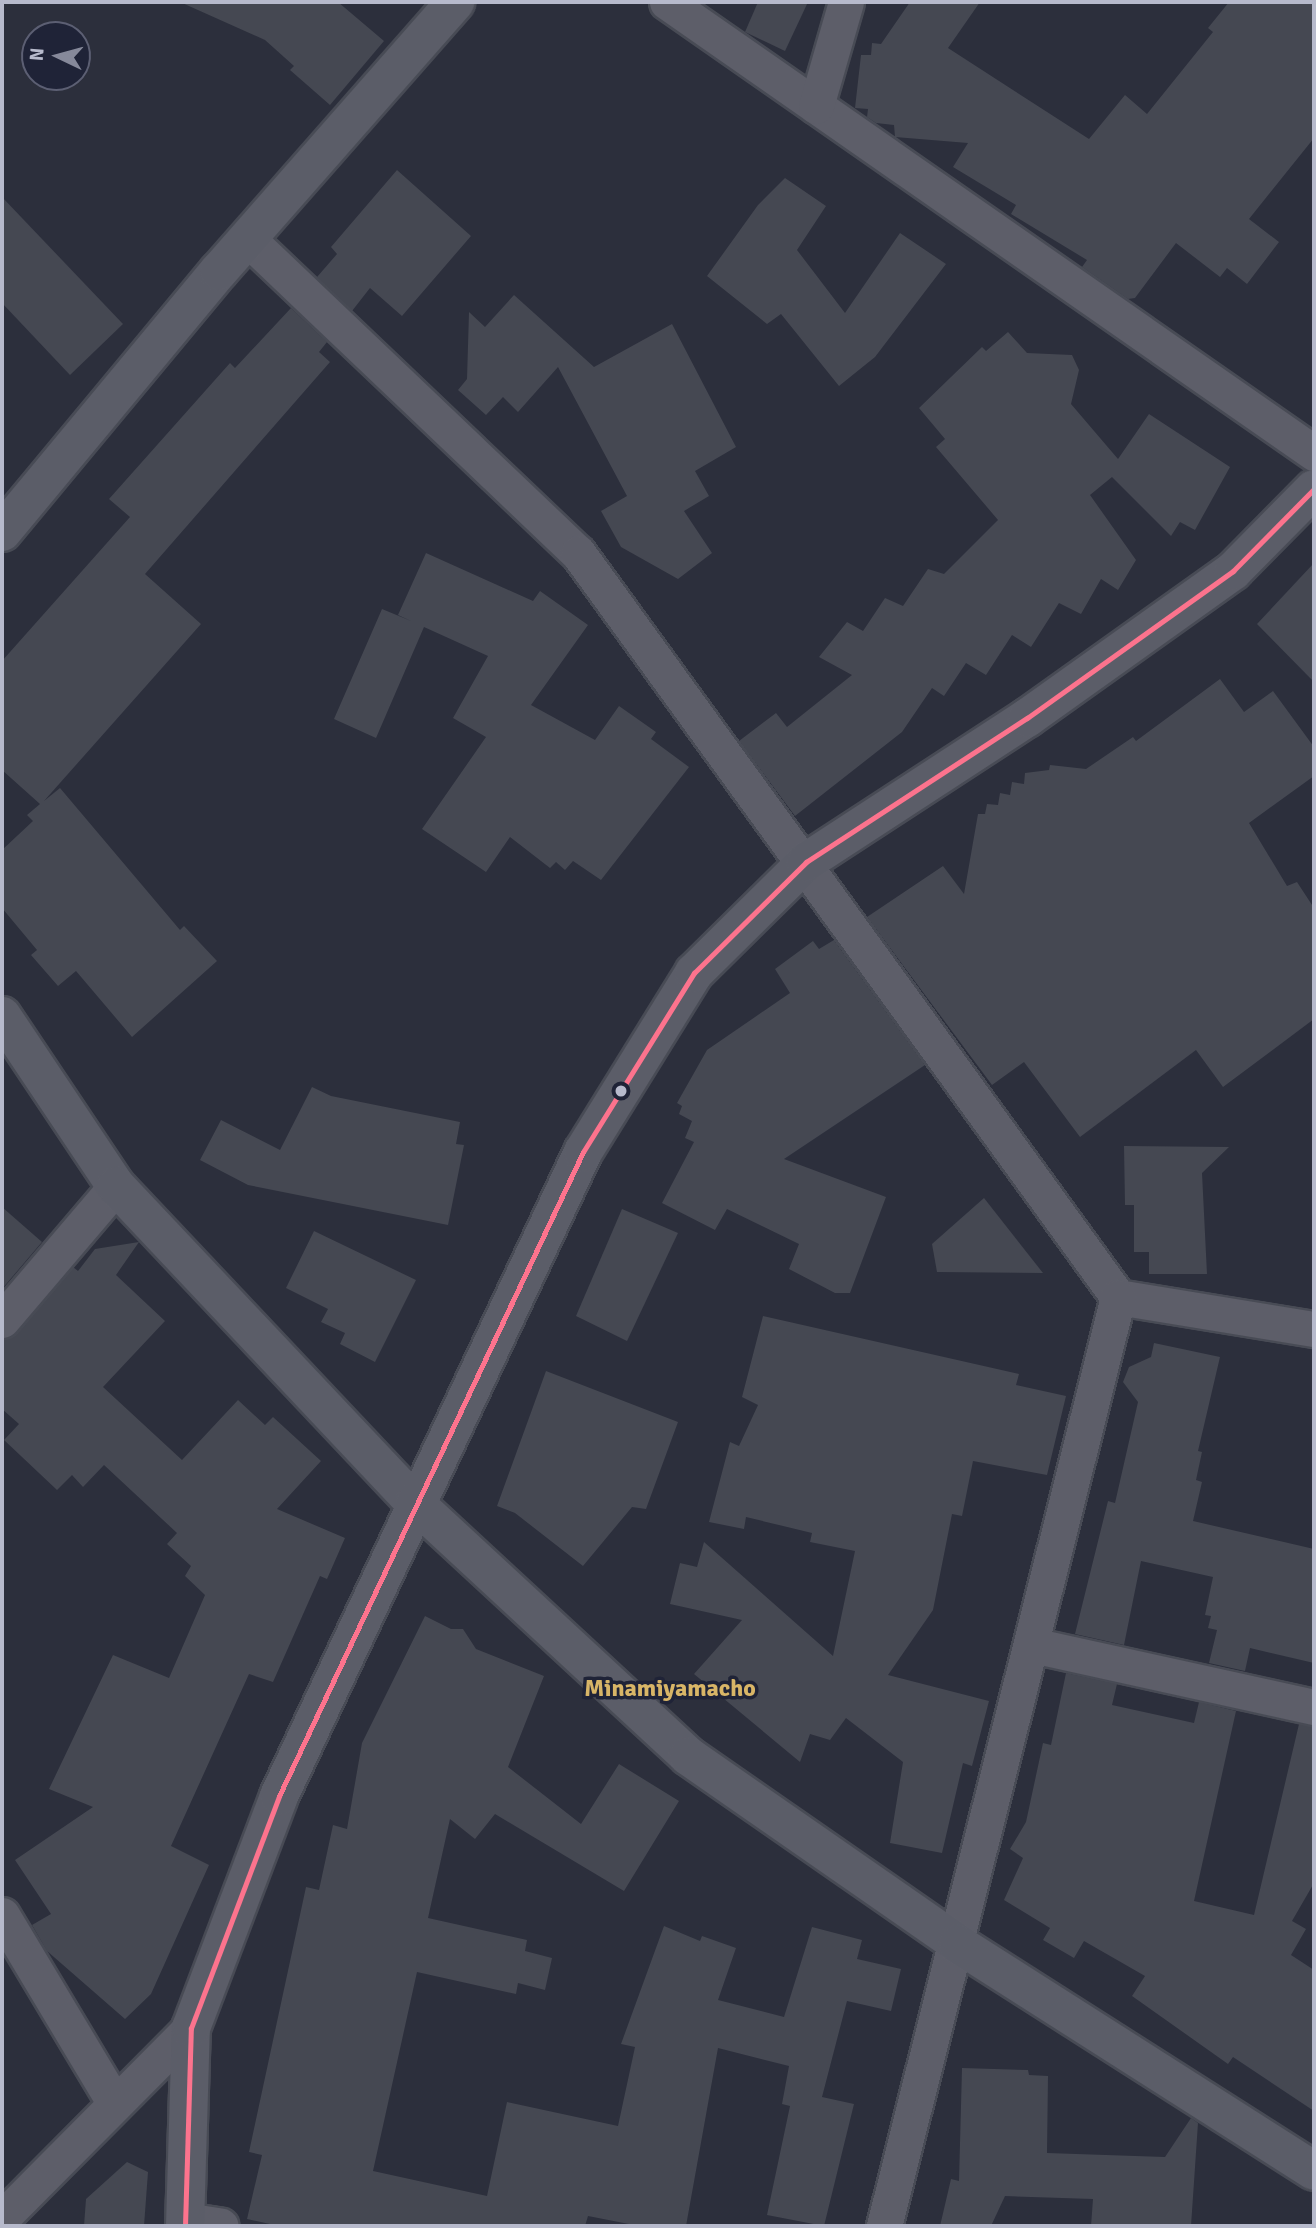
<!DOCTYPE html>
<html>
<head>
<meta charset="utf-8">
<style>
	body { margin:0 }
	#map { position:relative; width:1316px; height:2228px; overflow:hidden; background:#2c2f3c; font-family:Signika,sans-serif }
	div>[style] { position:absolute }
	.building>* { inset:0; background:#454852 }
	.roads { filter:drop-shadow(2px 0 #484b55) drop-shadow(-2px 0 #484b55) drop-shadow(0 2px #484b55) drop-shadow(0 -2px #484b55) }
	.street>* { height:35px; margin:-17.5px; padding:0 17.5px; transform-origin:17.5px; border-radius:17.5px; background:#5d5e69 }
	.secondary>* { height:38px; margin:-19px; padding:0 19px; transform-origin:19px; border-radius:19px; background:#5b5d68 }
	.bus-1>* { height:5px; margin:-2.5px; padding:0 2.5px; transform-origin:2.5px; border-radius:2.5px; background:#fc738d }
	.dots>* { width:19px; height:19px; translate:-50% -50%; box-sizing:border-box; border:4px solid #1f2337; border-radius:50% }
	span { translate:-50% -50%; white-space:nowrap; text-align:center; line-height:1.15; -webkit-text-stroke:7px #1f2337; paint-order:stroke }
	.quarter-label { font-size:24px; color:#d8b567; font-weight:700 }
	.frame { position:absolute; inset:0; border:4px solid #b7bacc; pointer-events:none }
	.north { position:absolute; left:21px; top:21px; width:70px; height:70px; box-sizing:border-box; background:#1f2337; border:2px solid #5c5f73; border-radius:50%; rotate:275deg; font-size:19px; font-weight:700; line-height:28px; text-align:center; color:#b7bacc }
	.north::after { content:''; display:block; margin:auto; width:24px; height:32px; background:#86899a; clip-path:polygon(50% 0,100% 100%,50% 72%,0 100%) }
</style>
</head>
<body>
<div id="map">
	<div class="building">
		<i style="clip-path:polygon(180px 2px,338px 2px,384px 41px,330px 105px,290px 70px,294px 66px,265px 40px)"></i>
		<i style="clip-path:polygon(758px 2px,808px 2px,785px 51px,745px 32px)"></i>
		<i style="clip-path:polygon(910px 2px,980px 2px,948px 48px,1089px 139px,1125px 95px,1147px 114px,1213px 32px,1208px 28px,1229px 2px,1314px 2px,1314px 138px,1249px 219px,1279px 242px,1247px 284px,1227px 268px,1220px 277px,1176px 243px,1135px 298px,1128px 299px,1082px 267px,1087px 260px,1011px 214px,1016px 205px,953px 167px,968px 143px,895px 137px,894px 125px,876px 123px,867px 117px,868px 109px,855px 108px,861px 55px,871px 55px,872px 43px,881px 44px)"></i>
		<i style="clip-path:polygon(397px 170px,471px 236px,402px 316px,370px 288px,352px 311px,317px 277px,337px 254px,331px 247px)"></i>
		<i style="clip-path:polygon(785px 178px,826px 206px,797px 250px,845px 313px,900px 233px,946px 264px,875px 357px,839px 386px,781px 314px,767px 324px,707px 276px,758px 205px)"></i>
		<i style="clip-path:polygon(2px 197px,123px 324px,70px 375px,2px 303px)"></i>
		<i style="clip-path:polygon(514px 295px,594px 367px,672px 324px,736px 447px,695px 471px,709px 496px,684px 511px,712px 553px,678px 579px,621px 547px,601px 511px,627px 496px,558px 367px,518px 412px,503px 397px,486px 415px,458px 390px,467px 379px,469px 312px,485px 327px)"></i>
		<i style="clip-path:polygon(291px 308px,327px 342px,319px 352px,330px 362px,145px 574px,201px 624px,44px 801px,60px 788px,180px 930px,184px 926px,217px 961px,132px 1037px,76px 971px,58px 986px,31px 955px,37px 950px,2px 908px,2px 850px,33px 821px,27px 815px,40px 804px,2px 770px,2px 661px,130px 517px,109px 499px,230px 363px,235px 368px)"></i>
		<i style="clip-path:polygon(1008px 332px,1027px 353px,1072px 355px,1079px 370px,1071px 404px,1118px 459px,1149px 414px,1230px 467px,1195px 530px,1180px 522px,1171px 536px,1112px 477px,1090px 495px,1136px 560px,1118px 590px,1101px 579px,1081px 614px,1059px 603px,1031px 647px,1012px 635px,986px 675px,966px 663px,944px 696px,932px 688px,902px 732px,795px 816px,739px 741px,776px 713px,787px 727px,852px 675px,819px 657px,847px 622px,863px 631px,885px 598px,903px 606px,928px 569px,944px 574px,998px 520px,936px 447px,945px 439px,919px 408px,982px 347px,986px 351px)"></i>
		<i style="clip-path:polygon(426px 553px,533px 601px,540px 591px,588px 625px,531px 705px,595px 740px,619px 706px,656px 732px,651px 739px,689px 767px,601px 880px,573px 861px,565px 870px,556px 862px,550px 868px,510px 837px,486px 872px,422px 829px,486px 737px,453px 718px,488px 656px,424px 627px,376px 738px,334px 719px,382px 609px,411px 621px,398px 615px)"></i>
		<i style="clip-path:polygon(1314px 563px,1314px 682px,1257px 624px)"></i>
		<i style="clip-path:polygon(1220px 679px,1244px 712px,1273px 691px,1314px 747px,1314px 776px,1249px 823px,1287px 886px,1297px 882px,1314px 908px,1314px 1019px,1223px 1087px,1196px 1050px,1080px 1137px,1024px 1062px,992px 1085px,867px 917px,943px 866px,964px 894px,978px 814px,985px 814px,987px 804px,998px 805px,1000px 793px,1010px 795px,1012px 782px,1024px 784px,1025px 773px,1049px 770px,1050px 765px,1086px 769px,1133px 737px,1136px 741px)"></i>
		<i style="clip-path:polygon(834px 940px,925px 1065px,784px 1159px,886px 1197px,850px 1293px,835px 1293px,789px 1269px,799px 1244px,727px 1209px,715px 1230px,662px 1203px,694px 1142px,685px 1138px,692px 1121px,679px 1114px,682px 1106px,677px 1103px,707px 1050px,790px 993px,775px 969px,813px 941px,819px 949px)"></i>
		<i style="clip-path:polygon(312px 1087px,331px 1096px,460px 1122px,456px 1144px,464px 1145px,448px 1225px,248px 1185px,200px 1160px,221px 1120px,280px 1150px)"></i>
		<i style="clip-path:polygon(1124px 1146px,1229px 1147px,1202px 1173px,1207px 1274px,1149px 1274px,1149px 1252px,1134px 1252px,1134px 1205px,1125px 1205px)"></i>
		<i style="clip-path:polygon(984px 1198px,1043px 1273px,937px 1272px,932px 1244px)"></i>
		<i style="clip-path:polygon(2px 1207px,42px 1242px,2px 1289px)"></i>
		<i style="clip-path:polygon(622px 1209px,678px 1233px,627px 1341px,576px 1316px)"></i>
		<i style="clip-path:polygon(314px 1231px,416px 1280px,375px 1362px,340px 1344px,345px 1333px,321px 1322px,328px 1309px,286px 1288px)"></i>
		<i style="clip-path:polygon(139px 1242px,116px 1275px,165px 1321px,103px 1387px,182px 1460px,238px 1400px,265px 1425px,273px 1417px,321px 1461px,277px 1509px,345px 1538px,327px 1579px,320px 1576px,273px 1682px,249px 1674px,171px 1846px,209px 1865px,151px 1994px,125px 2019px,47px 1951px,32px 1925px,51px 1914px,15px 1860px,93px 1807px,49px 1789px,113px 1655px,169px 1678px,205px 1595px,185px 1576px,191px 1566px,167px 1544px,177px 1533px,104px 1465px,83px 1487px,72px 1475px,57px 1490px,4px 1440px,19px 1424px,2px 1409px,2px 1340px,17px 1333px,73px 1267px,78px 1271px,95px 1249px)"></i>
		<i style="clip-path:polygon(763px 1316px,1019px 1374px,1016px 1385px,1066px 1396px,1047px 1475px,973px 1461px,962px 1516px,952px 1514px,933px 1610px,888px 1675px,989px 1701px,972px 1766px,963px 1763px,942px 1853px,890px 1843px,903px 1762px,846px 1718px,830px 1740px,810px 1734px,800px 1762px,694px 1674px,742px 1620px,670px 1604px,680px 1563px,697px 1567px,704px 1542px,833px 1656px,855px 1551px,810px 1542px,812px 1533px,746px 1517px,744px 1529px,709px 1522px,730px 1442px,739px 1446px,758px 1405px,742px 1397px)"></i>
		<i style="clip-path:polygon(1154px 1343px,1220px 1357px,1198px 1451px,1202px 1452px,1196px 1480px,1202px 1482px,1193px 1521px,1314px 1549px,1314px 1663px,1250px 1648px,1245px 1671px,1209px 1663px,1217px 1630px,1208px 1628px,1211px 1616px,1205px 1615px,1213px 1577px,1141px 1561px,1124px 1645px,1075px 1634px,1108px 1501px,1115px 1503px,1138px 1402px,1123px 1382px,1129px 1367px,1151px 1357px)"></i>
		<i style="clip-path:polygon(546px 1371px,678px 1422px,646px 1509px,632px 1507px,583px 1566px,515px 1513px,497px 1506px)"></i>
		<i style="clip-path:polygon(425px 1616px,451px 1629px,463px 1629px,476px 1649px,544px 1676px,508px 1767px,581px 1824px,619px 1764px,679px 1801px,624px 1891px,495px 1814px,475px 1839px,450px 1819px,428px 1918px,527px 1940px,525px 1951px,552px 1958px,545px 1990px,518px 1983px,516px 1994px,417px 1972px,373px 2171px,487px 2196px,507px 2102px,618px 2126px,635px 2047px,621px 2044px,664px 1926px,700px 1941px,702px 1936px,736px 1948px,718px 2000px,784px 2017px,812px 1927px,862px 1940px,857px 1959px,901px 1969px,891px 2011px,847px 2001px,822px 2097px,854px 2104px,824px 2226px,767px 2215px,790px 2106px,782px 2104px,789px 2066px,718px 2048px,686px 2226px,639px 2226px,588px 2216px,585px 2226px,279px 2226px,247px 2219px,262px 2155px,249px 2152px,306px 1887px,319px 1890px,333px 1825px,347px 1829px,362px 1743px)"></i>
		<i style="clip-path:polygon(1066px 1673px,1117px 1684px,1112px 1705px,1194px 1723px,1199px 1702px,1236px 1711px,1194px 1901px,1254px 1915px,1299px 1724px,1314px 1727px,1314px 1883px,1292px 1921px,1306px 1929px,1291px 1955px,1314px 1970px,1314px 2111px,1233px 2057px,1228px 2064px,1132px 1996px,1145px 1976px,1084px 1941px,1074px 1958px,1043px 1940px,1050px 1928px,1004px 1900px,1023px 1858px,1010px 1849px,1026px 1822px,1043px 1743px,1051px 1745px)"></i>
		<i style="clip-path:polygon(962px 2068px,1028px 2070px,1029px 2075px,1048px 2076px,1047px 2153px,1165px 2157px,1191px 2118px,1198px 2123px,1191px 2226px,1091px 2226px,1093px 2199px,1005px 2196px,991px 2226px,940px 2226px,951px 2179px,959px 2181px)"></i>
		<i style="clip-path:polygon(127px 2162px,148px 2172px,144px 2226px,84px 2226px,86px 2199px)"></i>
	</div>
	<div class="roads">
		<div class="street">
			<i style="left:667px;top:2px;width:789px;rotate:34.88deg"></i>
			<i style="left:816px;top:106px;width:108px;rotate:-73.9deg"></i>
			<i style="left:248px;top:239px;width:456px;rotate:43.6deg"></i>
			<i style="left:578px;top:553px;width:919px;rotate:54.03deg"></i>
			<i style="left:1118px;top:1297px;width:199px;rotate:9.3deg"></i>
			<i style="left:2px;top:1320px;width:176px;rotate:-49.6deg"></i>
			<i style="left:1032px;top:1645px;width:289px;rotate:12.4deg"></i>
			<i style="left:2px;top:1915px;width:220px;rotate:59.1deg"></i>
			<i style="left:2px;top:2218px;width:268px;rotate:-45.2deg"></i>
			<i style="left:185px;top:2220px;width:36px;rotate:9deg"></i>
			<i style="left:884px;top:2226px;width:958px;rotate:-75.86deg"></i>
		</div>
		<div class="secondary">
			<i style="left:2px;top:532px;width:339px;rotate:-50.3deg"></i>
			<i style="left:219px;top:271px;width:358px;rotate:-48.7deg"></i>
			<i style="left:2px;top:1016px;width:205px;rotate:56.2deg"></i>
			<i style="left:116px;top:1186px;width:436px;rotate:46.7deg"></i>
			<i style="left:415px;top:1503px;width:372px;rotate:42.8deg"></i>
			<i style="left:688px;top:1756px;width:329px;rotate:34.8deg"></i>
			<i style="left:958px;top:1944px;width:422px;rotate:32.5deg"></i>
			<i style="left:185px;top:2226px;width:198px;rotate:-88.3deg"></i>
			<i style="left:191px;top:2028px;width:248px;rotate:-69.2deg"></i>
			<i style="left:279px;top:1796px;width:712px;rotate:-64.73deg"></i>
			<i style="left:583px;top:1152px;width:211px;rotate:-58.2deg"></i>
			<i style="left:694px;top:973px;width:158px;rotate:-44.7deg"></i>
			<i style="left:806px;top:862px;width:264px;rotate:-33.1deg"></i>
			<i style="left:1027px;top:718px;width:253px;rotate:-35.5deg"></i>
			<i style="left:1233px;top:571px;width:115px;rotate:-45.4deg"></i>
		</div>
	</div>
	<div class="bus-1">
		<i style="left:185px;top:2226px;width:198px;rotate:-88.3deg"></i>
		<i style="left:191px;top:2028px;width:248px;rotate:-69.2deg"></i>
		<i style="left:279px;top:1796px;width:712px;rotate:-64.73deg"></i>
		<i style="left:583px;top:1152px;width:211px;rotate:-58.2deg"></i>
		<i style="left:694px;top:973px;width:158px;rotate:-44.7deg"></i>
		<i style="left:806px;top:862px;width:264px;rotate:-33.1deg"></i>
		<i style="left:1027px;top:718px;width:253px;rotate:-35.5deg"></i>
		<i style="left:1233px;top:571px;width:115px;rotate:-45.4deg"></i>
	</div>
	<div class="dots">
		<i style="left:621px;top:1091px;background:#b7bacc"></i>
	</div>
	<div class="quarter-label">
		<span style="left:670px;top:1689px">Minamiyamacho</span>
	</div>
	<div class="frame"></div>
	<div class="north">N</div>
</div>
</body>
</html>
